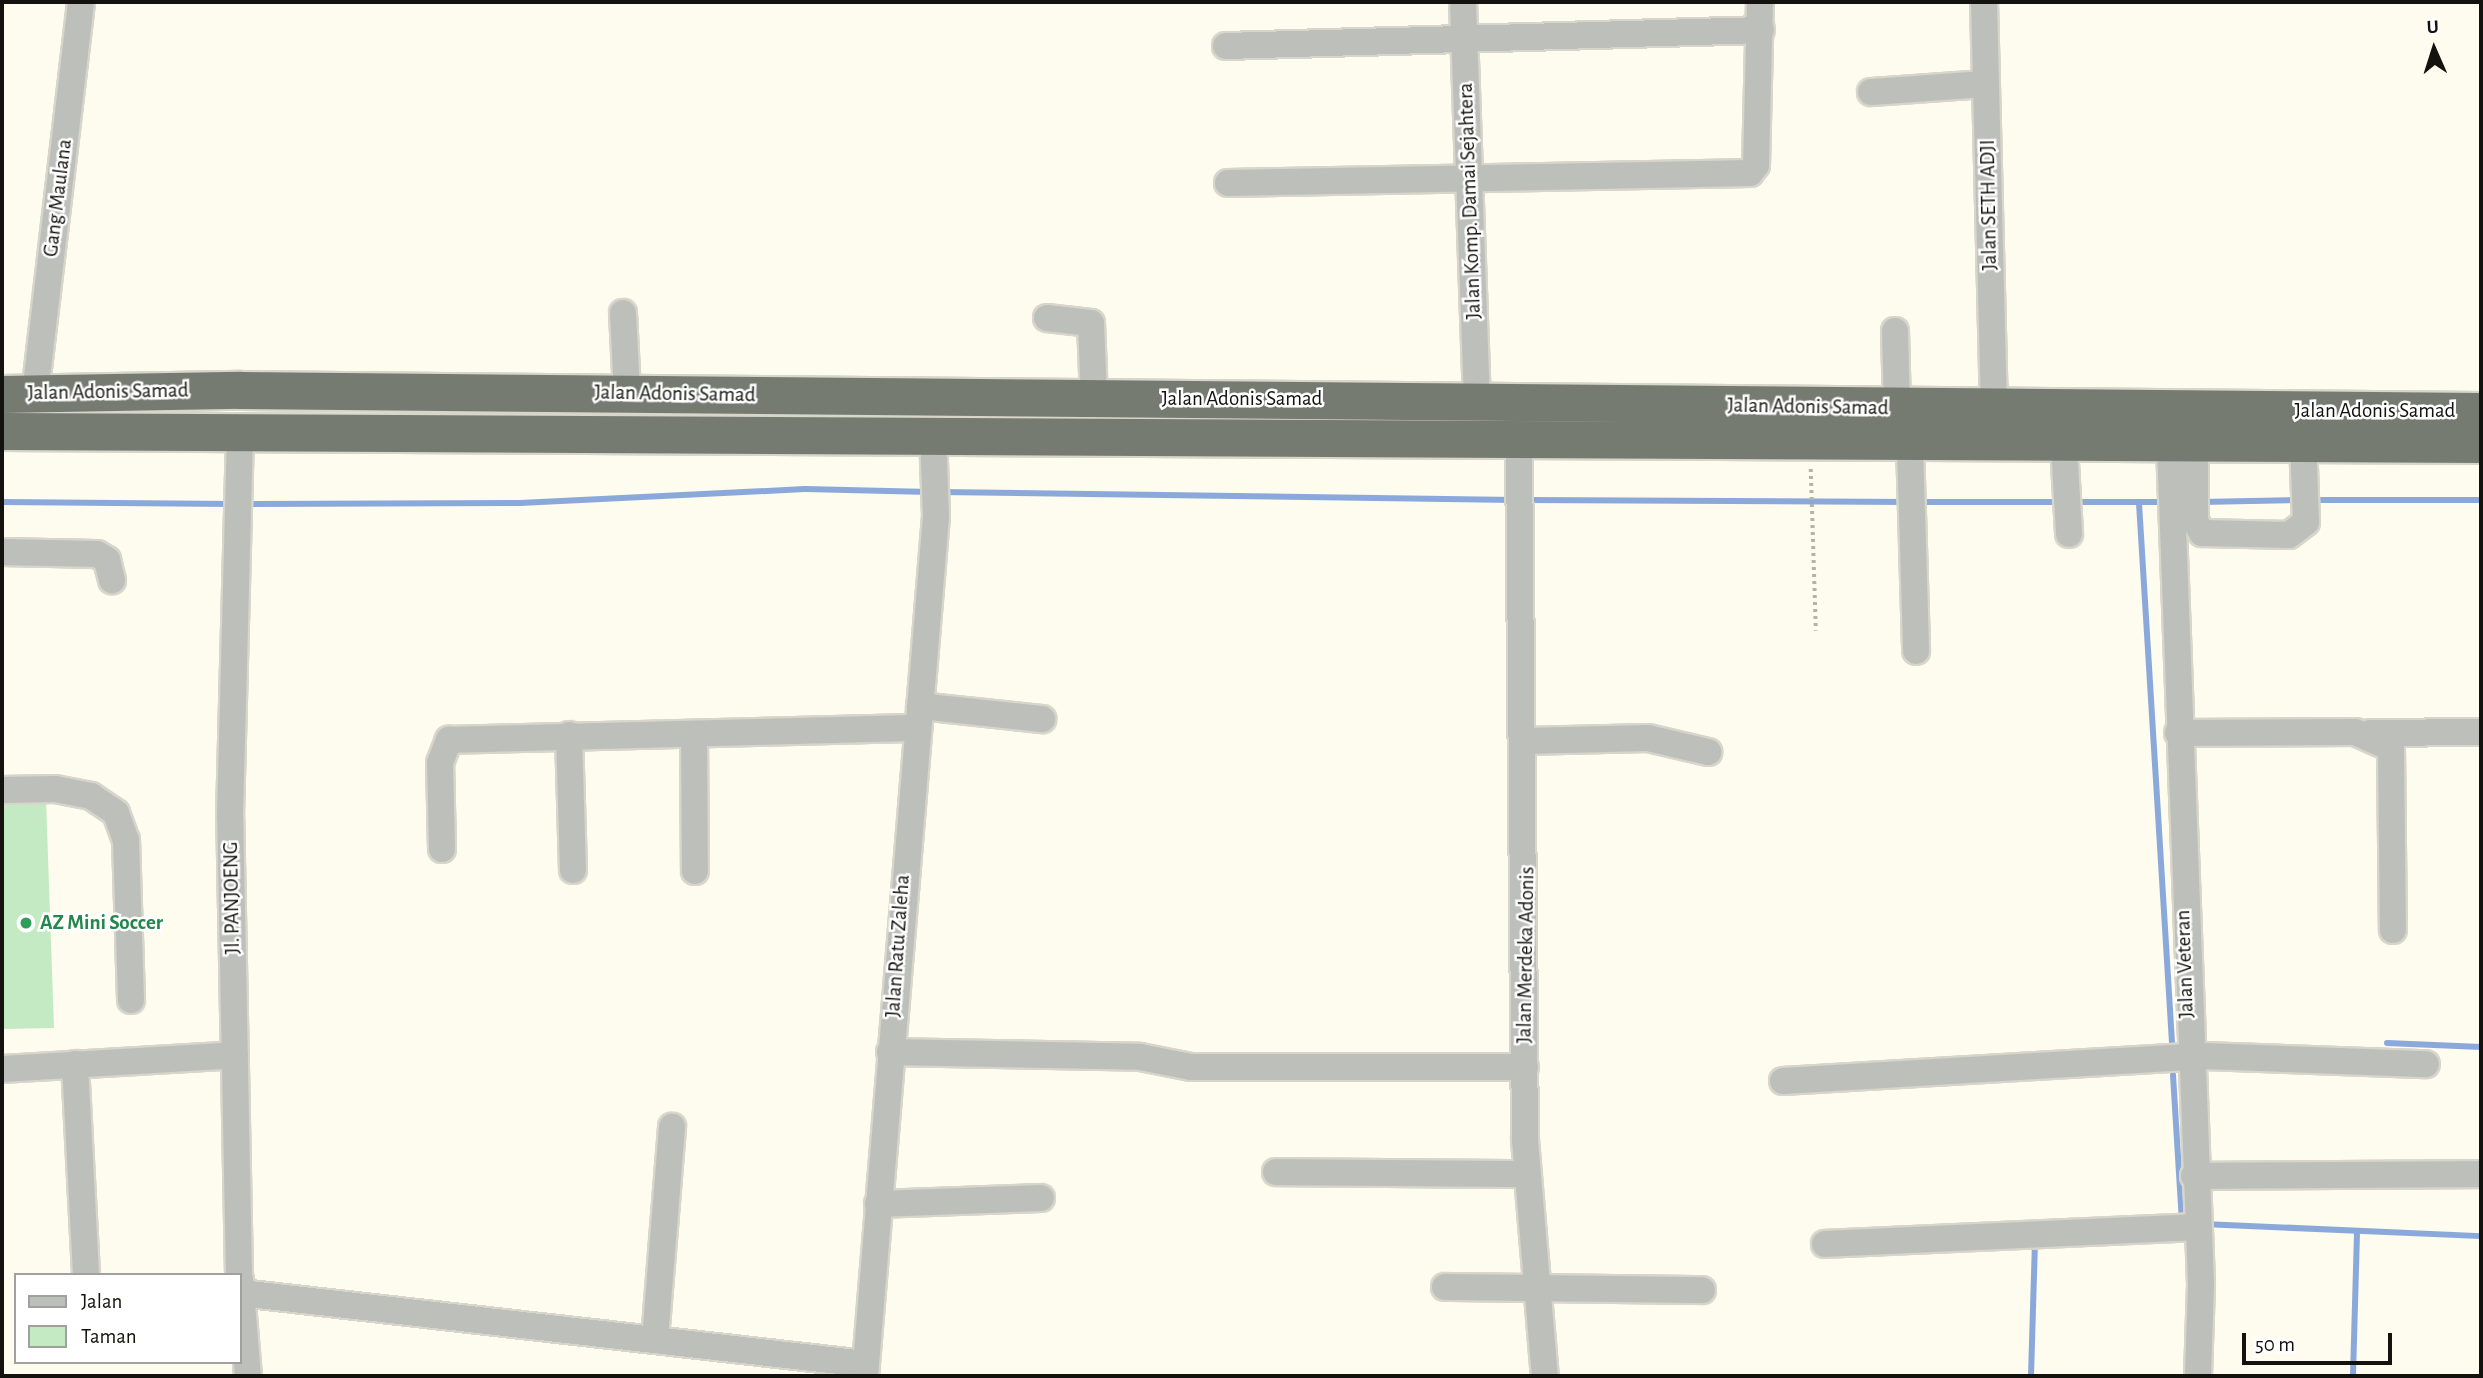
<!DOCTYPE html>
<html>
<head>
<meta charset="utf-8">
<style>
	body { margin:0 }
	#map { position:relative; width:2483px; height:1378px; overflow:hidden; background:#fefbef; font-family:"Alegreya Sans",sans-serif }
	div>[style] { position:absolute }
	.green>* { inset:0; background:#c3eac2 }
	.stream>* { height:6px; margin:-3px; padding:0 3px; transform-origin:3px; border-radius:3px; background:#8aa9da }
	.path>* { height:3.5px; margin-top:-1.75px; transform-origin:0; background:repeating-linear-gradient(90deg,#b5b3a9 0 3.5px,transparent 0 7px) }
	.roads { filter:drop-shadow(2px 0 #d8d6cb) drop-shadow(-2px 0 #d8d6cb) drop-shadow(0 2px #d8d6cb) drop-shadow(0 -2px #d8d6cb) }
	.minor>* { height:26px; margin:-13px; padding:0 13px; transform-origin:13px; border-radius:13px; background:#bdbfba }
	.highway>* { height:37px; margin:-18.5px; padding:0 18.5px; transform-origin:18.5px; border-radius:18.5px; background:#767b71 }
	.dots>* { width:19px; height:19px; translate:-50% -50%; box-sizing:border-box; border:4px solid #fff; border-radius:50% }
	span { translate:-50% -50%; white-space:nowrap; text-align:center; line-height:1.15; -webkit-text-stroke:5px #fff; paint-order:stroke }
	.street-label { font-size:21px; color:#13120e }
	.leisure-label { font-size:21px; color:#27864d; font-weight:700 }
	.left { translate:0 -50%; text-align:left }
	.frame { position:absolute; inset:0; border:4px solid #13120e; pointer-events:none }
	.legend { position:absolute; left:14px; top:1273px; width:228px; height:91px; box-sizing:border-box; background:#fff; border:2px solid #a1a09f; margin:0; padding:9px 12px; list-style:none; font-size:21px; color:#13120e }
	.legend li { display:flex; align-items:center; gap:14px; height:35px }
	.legend b { width:35px; border:2px solid #a1a09f }
	.north { position:absolute; left:2399px; top:14px; width:70px; height:70px; -webkit-text-stroke:5px #fff; paint-order:stroke; rotate:357deg; font-size:19px; font-weight:700; line-height:28px; text-align:center; color:#13120e }
	.north::after { content:''; display:block; margin:auto; width:24px; height:32px; background:#13120e; clip-path:polygon(50% 0,100% 100%,50% 72%,0 100%) }
	.scale { position:absolute; left:2242px; top:1333px; width:150px; height:32px; box-sizing:border-box; border:4px solid #13120e; border-top:0; padding-left:9px; font-size:21px; line-height:24px; white-space:nowrap; color:#13120e; -webkit-text-stroke:5px #fff; paint-order:stroke }
</style>
</head>
<body>
<div id="map">
	<div class="green">
		<i style="clip-path:polygon(46px 800px,54px 1028px,2px 1029px,2px 802px)"></i>
	</div>
	<div class="stream">
		<i style="left:941px;top:492px;width:574px;rotate:0.8deg"></i>
		<i style="left:1526px;top:500px;width:381px;rotate:0.3deg"></i>
		<i style="left:2313px;top:500px;width:168px"></i>
		<i style="left:2px;top:502px;width:229px;rotate:0.5deg"></i>
		<i style="left:1918px;top:502px;width:133px"></i>
		<i style="left:2083px;top:502px;width:82px"></i>
		<i style="left:2201px;top:502px;width:97px;rotate:-1.2deg"></i>
		<i style="left:2139px;top:503px;width:540px;rotate:86.5deg"></i>
		<i style="left:245px;top:504px;width:275px;rotate:-0.2deg"></i>
		<i style="left:520px;top:503px;width:285px;rotate:-2.8deg"></i>
		<i style="left:805px;top:489px;width:125px;rotate:1.4deg"></i>
		<i style="left:2387px;top:1043px;width:94px;rotate:2.4deg"></i>
		<i style="left:2173px;top:1075px;width:148px;rotate:86.5deg"></i>
		<i style="left:2203px;top:1224px;width:278px;rotate:2.5deg"></i>
		<i style="left:2031px;top:1376px;width:131px;rotate:-88.3deg"></i>
		<i style="left:2353px;top:1376px;width:145px;rotate:-88.4deg"></i>
	</div>
	<div class="path">
		<i style="left:1811px;top:469px;width:162px;rotate:88.2deg"></i>
	</div>
	<div class="roads">
		<div class="minor">
			<i style="left:1463px;top:2px;width:398px;rotate:88deg"></i>
			<i style="left:1984px;top:2px;width:406px;rotate:88.6deg"></i>
			<i style="left:1226px;top:46px;width:535px;rotate:-1.71deg"></i>
			<i style="left:1871px;top:92px;width:115px;rotate:-4deg"></i>
			<i style="left:1228px;top:183px;width:522px;rotate:-1.1deg"></i>
			<i style="left:1750px;top:173px;width:10px;rotate:-53deg"></i>
			<i style="left:1756px;top:165px;width:163px;rotate:-88.6deg"></i>
			<i style="left:623px;top:313px;width:80px;rotate:87.1deg"></i>
			<i style="left:1047px;top:318px;width:44px;rotate:6.5deg"></i>
			<i style="left:1091px;top:323px;width:76px;rotate:87.7deg"></i>
			<i style="left:1895px;top:331px;width:77px;rotate:88.5deg"></i>
			<i style="left:35px;top:394px;width:395px;rotate:-83.3deg"></i>
			<i style="left:1519px;top:443px;width:697px;rotate:89.51deg"></i>
			<i style="left:1525px;top:1140px;width:237px;rotate:85.2deg"></i>
			<i style="left:1910px;top:445px;width:206px;rotate:88.3deg"></i>
			<i style="left:2064px;top:446px;width:88px;rotate:86.7deg"></i>
			<i style="left:2170px;top:446px;width:840px;rotate:87.88deg"></i>
			<i style="left:2201px;top:1285px;width:91px;rotate:91.9deg"></i>
			<i style="left:2195px;top:446px;width:75px;rotate:90deg"></i>
			<i style="left:2195px;top:521px;width:14px;rotate:60deg"></i>
			<i style="left:2202px;top:533px;width:87px;rotate:1.3deg"></i>
			<i style="left:2289px;top:535px;width:21px;rotate:-37deg"></i>
			<i style="left:2306px;top:522px;width:80px;rotate:-92.1deg"></i>
			<i style="left:2px;top:552px;width:95px;rotate:1.2deg"></i>
			<i style="left:97px;top:554px;width:12px;rotate:31deg"></i>
			<i style="left:107px;top:560px;width:21px;rotate:76deg"></i>
			<i style="left:920px;top:706px;width:123px;rotate:6.1deg"></i>
			<i style="left:2178px;top:733px;width:177px;rotate:-0.3deg"></i>
			<i style="left:2355px;top:732px;width:39px;rotate:24deg"></i>
			<i style="left:2391px;top:748px;width:182px;rotate:89.4deg"></i>
			<i style="left:2370px;top:733px;width:111px;rotate:-0.5deg"></i>
			<i style="left:569px;top:735px;width:135px;rotate:88.3deg"></i>
			<i style="left:694px;top:736px;width:135px;rotate:89.6deg"></i>
			<i style="left:1525px;top:741px;width:123px;rotate:-1.4deg"></i>
			<i style="left:1648px;top:738px;width:62px;rotate:13.1deg"></i>
			<i style="left:2px;top:790px;width:53px;rotate:-1.1deg"></i>
			<i style="left:55px;top:789px;width:37px;rotate:11deg"></i>
			<i style="left:91px;top:796px;width:30px;rotate:34deg"></i>
			<i style="left:116px;top:813px;width:29px;rotate:70deg"></i>
			<i style="left:126px;top:840px;width:160px;rotate:88.2deg"></i>
			<i style="left:442px;top:849px;width:86px;rotate:-91.3deg"></i>
			<i style="left:440px;top:763px;width:25px;rotate:-69deg"></i>
			<i style="left:449px;top:740px;width:468px;rotate:-1.5deg"></i>
			<i style="left:890px;top:1052px;width:250px;rotate:1.1deg"></i>
			<i style="left:1140px;top:1057px;width:52px;rotate:11.1deg"></i>
			<i style="left:1191px;top:1067px;width:334px"></i>
			<i style="left:75px;top:1064px;width:211px;rotate:87deg"></i>
			<i style="left:2px;top:1069px;width:233px;rotate:-3.4deg"></i>
			<i style="left:1783px;top:1081px;width:422px;rotate:-3.4deg"></i>
			<i style="left:2204px;top:1056px;width:222px;rotate:2.1deg"></i>
			<i style="left:1276px;top:1172px;width:251px;rotate:0.5deg"></i>
			<i style="left:2194px;top:1176px;width:287px;rotate:-0.4deg"></i>
			<i style="left:878px;top:1204px;width:163px;rotate:-2.1deg"></i>
			<i style="left:1825px;top:1244px;width:372px;rotate:-2.6deg"></i>
			<i style="left:239px;top:1275px;width:459px;rotate:-91.1deg"></i>
			<i style="left:230px;top:816px;width:388px;rotate:-88.5deg"></i>
			<i style="left:240px;top:1279px;width:97px;rotate:85.3deg"></i>
			<i style="left:1445px;top:1287px;width:257px;rotate:0.7deg"></i>
			<i style="left:241px;top:1293px;width:628px;rotate:6.49deg"></i>
			<i style="left:655px;top:1339px;width:213px;rotate:-85.4deg"></i>
			<i style="left:865px;top:1376px;width:863px;rotate:-85.28deg"></i>
			<i style="left:936px;top:516px;width:81px;rotate:-92.1deg"></i>
		</div>
		<div class="highway">
			<i style="left:2px;top:394px;width:238px;rotate:-1deg"></i>
			<i style="left:240px;top:390px;width:2241px;rotate:0.54deg"></i>
			<i style="left:2px;top:431px;width:2479px;rotate:0.3deg"></i>
		</div>
	</div>
	<div class="dots">
		<i style="left:26px;top:923px;background:#2e9e5b"></i>
	</div>
	<div class="street-label">
		<span style="left:58px;top:198px;rotate:-83deg">Gang Maulana</span>
		<span style="left:1470px;top:201px;rotate:-92deg">Jalan Komp. Damai Sejahtera</span>
		<span style="left:1989px;top:205px;rotate:-91deg">Jalan SETH ADJI</span>
		<span style="left:108px;top:392px;rotate:-1deg">Jalan Adonis Samad</span>
		<span style="left:675px;top:394px;rotate:1deg">Jalan Adonis Samad</span>
		<span style="left:1242px;top:399px">Jalan Adonis Samad</span>
		<span style="left:1808px;top:407px;rotate:1deg">Jalan Adonis Samad</span>
		<span style="left:2375px;top:411px">Jalan Adonis Samad</span>
		<span style="left:232px;top:898px;rotate:-91deg">Jl. PANJOENG</span>
		<span style="left:898px;top:946px;rotate:-86deg">Jalan Ratu Zaleha</span>
		<span style="left:1526px;top:955px;rotate:-89deg">Jalan Merdeka Adonis</span>
		<span style="left:2185px;top:964px;rotate:-92deg">Jalan Veteran</span>
	</div>
	<div class="leisure-label">
		<span class="left" style="left:40px;top:923px">AZ Mini Soccer</span>
	</div>
	<div class="frame"></div>
	<ul class="legend">
	<li><b style="height:9px;background:#bdbfba"></b>Jalan</li>
	<li><b style="height:19px;background:#c3eac2"></b>Taman</li>
	</ul>
	<div class="north">U</div>
	<div class="scale">50 m</div>
</div>
</body>
</html>
